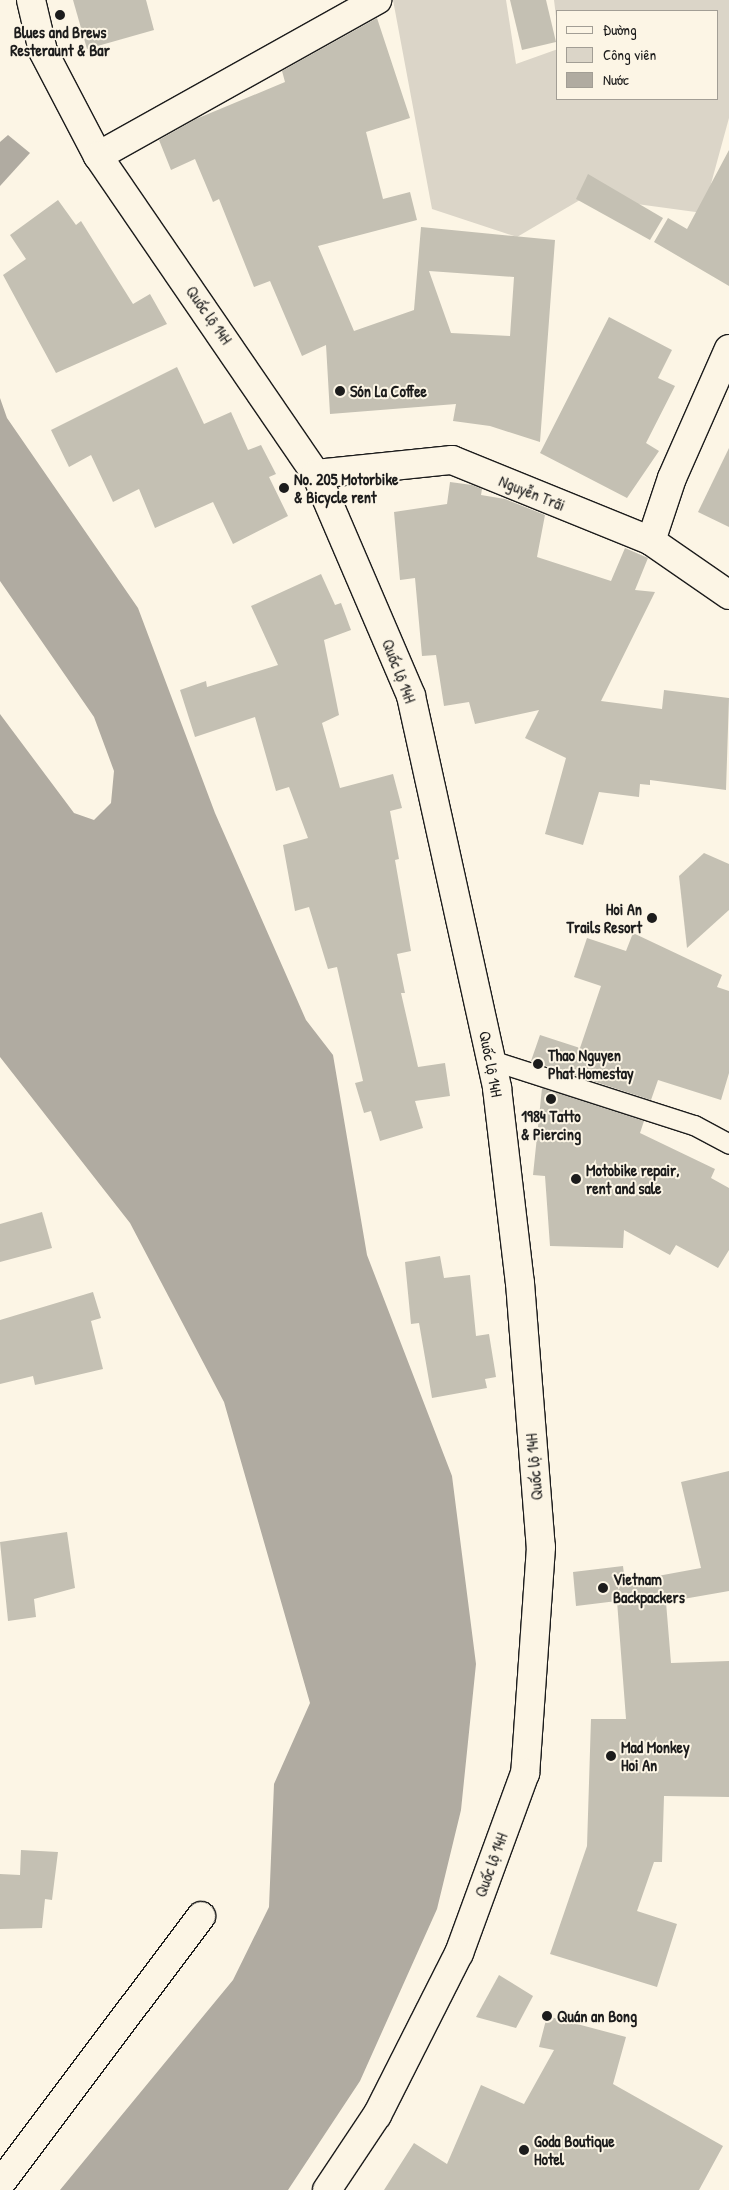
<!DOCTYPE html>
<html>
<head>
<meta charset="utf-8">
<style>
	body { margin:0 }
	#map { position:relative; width:729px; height:2190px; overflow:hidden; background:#fcf5e5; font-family:"Patrick Hand",sans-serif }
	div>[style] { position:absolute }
	.green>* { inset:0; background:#dbd5c8 }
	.water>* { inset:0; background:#b0aba1 }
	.building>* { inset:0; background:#c4c0b3 }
	.roads { filter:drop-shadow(1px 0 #1c1c1c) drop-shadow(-1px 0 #1c1c1c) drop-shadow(0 1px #1c1c1c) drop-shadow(0 -1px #1c1c1c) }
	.lane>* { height:19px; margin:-9.5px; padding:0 9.5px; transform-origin:9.5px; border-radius:9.5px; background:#fcf5e5 }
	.street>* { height:28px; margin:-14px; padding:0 14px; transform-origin:14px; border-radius:14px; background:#fcf5e5 }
	.primary>* { height:28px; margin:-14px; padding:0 14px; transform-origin:14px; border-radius:14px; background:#fcf5e5 }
	.dots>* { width:14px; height:14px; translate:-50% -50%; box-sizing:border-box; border:2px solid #fcf5e5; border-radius:50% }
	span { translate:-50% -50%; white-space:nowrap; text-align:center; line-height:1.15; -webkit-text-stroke:4px #fcf5e5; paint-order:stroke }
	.poi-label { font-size:16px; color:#1c1c1c; font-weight:700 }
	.left { translate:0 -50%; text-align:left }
	.right { translate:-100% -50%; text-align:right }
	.street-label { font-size:16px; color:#1c1c1c }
	.legend { position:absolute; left:556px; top:10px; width:162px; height:90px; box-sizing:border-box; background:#fcf5e5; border:1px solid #a29e95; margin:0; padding:6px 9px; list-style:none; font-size:15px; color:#1c1c1c }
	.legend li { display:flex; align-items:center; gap:10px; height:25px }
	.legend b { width:25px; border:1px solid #a29e95 }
</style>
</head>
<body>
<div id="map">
	<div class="green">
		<i style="clip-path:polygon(393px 0,506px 0,516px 64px,558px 49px,558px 99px,718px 99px,718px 11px,558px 11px,558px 33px,554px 0,729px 0,729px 118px,703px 213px,585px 197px,517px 237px,432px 209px)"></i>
	</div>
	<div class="water">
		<i style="clip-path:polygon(8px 135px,30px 153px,0 186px,0 142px)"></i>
		<i style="clip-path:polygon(0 398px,7px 418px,138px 608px,215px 813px,306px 1020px,333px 1055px,367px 1255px,452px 1476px,476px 1664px,461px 1810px,437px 1909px,360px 2081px,288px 2190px,60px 2190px,233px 1980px,269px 1907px,274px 1784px,310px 1703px,224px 1402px,130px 1223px,0 1057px,0 714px,74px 813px,94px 820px,111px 803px,114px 771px,94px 717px,0 581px)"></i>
	</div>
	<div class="building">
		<i style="clip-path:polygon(73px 0,146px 0,154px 30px,87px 49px)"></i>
		<i style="clip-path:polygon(510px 0,546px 0,556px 42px,522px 50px)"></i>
		<i style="clip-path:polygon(evenodd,377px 18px,410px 118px,366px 132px,383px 199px,410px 192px,417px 220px,318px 246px,354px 331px,414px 310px,421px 227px,555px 240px,540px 442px,490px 426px,453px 421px,456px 404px,330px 414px,326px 345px,302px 356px,270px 281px,254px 287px,219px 199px,213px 202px,195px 159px,171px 170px,159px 140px,196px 119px,285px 82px,282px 71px,377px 18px,429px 271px,514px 277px,510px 336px,451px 333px,429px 271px)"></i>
		<i style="clip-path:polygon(729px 150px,729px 286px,654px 242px,668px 218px,687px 229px)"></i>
		<i style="clip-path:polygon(588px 174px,663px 218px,650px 240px,576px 199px)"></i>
		<i style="clip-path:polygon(58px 200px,76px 225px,81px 221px,133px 304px,150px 294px,167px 324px,56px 373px,3px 275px,26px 259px,10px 235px)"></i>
		<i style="clip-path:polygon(609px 317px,672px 350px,658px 378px,675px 386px,646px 443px,659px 451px,627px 498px,540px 453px)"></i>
		<i style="clip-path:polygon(177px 367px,204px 424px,231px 412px,248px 450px,261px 445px,276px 474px,269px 477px,288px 516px,233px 544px,213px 502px,155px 528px,139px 489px,113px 502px,91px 455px,69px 467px,51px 430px)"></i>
		<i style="clip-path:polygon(729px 448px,729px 527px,698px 512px)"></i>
		<i style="clip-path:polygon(450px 482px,472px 485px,482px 489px,481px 495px,505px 499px,545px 515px,537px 557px,611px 581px,625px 548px,648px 558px,635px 590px,655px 592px,601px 701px,662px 709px,664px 690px,729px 698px,726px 790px,650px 780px,650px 785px,640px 784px,639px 797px,599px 792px,583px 845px,545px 834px,566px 758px,525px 738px,539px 710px,475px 724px,469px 702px,444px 706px,436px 655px,422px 656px,415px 578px,400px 580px,394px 512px,447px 504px)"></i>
		<i style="clip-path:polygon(321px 574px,335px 605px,341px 603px,351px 630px,324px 640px,339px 715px,322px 723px,340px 788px,393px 774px,402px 808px,390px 811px,399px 859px,395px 860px,411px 951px,397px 954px,405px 993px,401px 993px,418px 1067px,445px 1063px,450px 1096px,415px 1101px,423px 1128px,380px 1141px,371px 1111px,364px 1113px,355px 1083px,363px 1081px,337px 967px,328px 969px,309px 907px,295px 911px,283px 845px,308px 838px,289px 787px,276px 791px,255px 717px,195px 737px,180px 690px,206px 681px,207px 687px,278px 665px,251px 606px)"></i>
		<i style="clip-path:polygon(704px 853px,729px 864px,729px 910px,687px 948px,679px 876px)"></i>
		<i style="clip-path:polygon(633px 933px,722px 975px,717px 987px,729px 991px,729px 1073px,721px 1100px,658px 1080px,651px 1100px,531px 1061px,540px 1035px,580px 1048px,601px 986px,574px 977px,587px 938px,626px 951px)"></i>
		<i style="clip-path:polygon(542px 1088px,644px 1121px,640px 1133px,715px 1169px,711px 1178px,729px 1188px,729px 1250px,718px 1268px,676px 1245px,670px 1255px,624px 1230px,623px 1248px,550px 1246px,545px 1176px,533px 1175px)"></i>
		<i style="clip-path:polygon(42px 1212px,52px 1248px,0 1262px,0 1224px)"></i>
		<i style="clip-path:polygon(440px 1256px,444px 1278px,470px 1275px,476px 1336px,489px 1334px,496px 1377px,485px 1379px,487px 1388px,432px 1398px,419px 1323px,411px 1324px,405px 1262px)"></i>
		<i style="clip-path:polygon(93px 1292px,101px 1318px,91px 1321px,103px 1369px,35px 1385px,33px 1376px,0 1384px,0 1320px)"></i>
		<i style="clip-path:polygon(729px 1471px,729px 1591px,666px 1602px,671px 1663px,729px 1661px,729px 1797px,664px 1796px,662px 1862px,654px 1862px,637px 1911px,677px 1924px,657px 1987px,550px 1954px,587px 1846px,591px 1719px,626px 1719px,617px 1601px,576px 1606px,573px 1572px,623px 1566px,625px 1582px,701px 1568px,681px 1482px)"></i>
		<i style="clip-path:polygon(67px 1532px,75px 1588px,34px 1599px,36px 1617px,8px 1621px,0 1542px)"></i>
		<i style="clip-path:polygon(21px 1850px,58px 1852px,52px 1900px,45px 1899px,42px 1928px,0 1929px,0 1874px,20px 1875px)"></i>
		<i style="clip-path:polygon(499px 1975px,533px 1996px,516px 2028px,476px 2017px)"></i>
		<i style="clip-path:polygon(547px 2016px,626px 2037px,613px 2084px,723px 2146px,699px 2190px,384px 2190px,414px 2143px,447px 2164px,481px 2085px,524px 2104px,554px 2050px,539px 2047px)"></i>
	</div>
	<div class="roads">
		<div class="lane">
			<i style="left:491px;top:1060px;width:213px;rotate:17.8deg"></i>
			<i style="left:694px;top:1125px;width:40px;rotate:28deg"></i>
		</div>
		<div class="street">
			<i style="left:98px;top:156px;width:320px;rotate:-29.2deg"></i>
			<i style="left:316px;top:474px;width:137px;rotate:-5.9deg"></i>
			<i style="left:452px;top:460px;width:215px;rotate:22.1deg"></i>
			<i style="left:651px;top:541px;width:95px;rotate:34.7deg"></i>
			<i style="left:651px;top:541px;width:66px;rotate:-71.6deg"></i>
			<i style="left:672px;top:478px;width:141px;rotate:-66.2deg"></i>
			<i style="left:0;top:2184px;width:335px;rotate:-53.1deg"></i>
		</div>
		<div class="primary">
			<i style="left:31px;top:0;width:52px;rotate:76.8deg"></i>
			<i style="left:43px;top:51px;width:119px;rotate:62.4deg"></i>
			<i style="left:98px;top:156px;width:386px;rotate:55.6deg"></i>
			<i style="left:316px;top:474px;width:241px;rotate:66.8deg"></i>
			<i style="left:411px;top:696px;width:401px;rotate:77.6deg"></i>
			<i style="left:497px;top:1088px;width:196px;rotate:83.3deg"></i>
			<i style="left:520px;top:1283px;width:265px;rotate:85.5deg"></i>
			<i style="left:541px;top:1547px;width:227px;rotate:94deg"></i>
			<i style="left:525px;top:1773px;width:192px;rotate:110.1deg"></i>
			<i style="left:459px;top:1953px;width:182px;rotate:116.8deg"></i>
			<i style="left:377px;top:2115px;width:90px;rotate:123.7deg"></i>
		</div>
	</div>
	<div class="dots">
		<i style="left:60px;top:15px;background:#1c1c1c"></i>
		<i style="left:340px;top:391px;background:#1c1c1c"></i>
		<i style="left:284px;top:488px;background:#1c1c1c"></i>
		<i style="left:652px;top:918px;background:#1c1c1c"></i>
		<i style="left:538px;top:1064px;background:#1c1c1c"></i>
		<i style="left:551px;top:1099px;background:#1c1c1c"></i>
		<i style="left:576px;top:1179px;background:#1c1c1c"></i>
		<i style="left:603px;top:1588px;background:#1c1c1c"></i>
		<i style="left:611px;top:1756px;background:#1c1c1c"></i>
		<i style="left:547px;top:2016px;background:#1c1c1c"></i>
		<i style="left:524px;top:2150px;background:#1c1c1c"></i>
	</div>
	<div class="poi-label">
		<span style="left:60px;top:41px">Blues and Brews<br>Resteraunt &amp; Bar</span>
		<span class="left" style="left:350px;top:391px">Són La Coffee</span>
		<span class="left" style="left:294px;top:488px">No. 205 Motorbike<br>&amp; Bicycle rent</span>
		<span class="right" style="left:642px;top:918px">Hoi An<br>Trails Resort</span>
		<span class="left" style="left:548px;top:1064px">Thao Nguyen<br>Phat Homestay</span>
		<span style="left:551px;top:1125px">1984 Tatto<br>&amp; Piercing</span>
		<span class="left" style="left:586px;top:1179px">Motobike repair,<br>rent and sale</span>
		<span class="left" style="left:613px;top:1588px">Vietnam<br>Backpackers</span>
		<span class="left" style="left:621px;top:1756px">Mad Monkey<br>Hoi An</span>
		<span class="left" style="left:557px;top:2016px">Quán an Bong</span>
		<span class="left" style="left:534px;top:2150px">Goda Boutique<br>Hotel</span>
	</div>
	<div class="street-label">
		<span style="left:209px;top:315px;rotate:55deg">Quốc lộ 14H</span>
		<span style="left:532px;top:493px;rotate:22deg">Nguyễn Trãi</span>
		<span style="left:399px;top:671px;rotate:69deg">Quốc lộ 14H</span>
		<span style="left:491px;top:1064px;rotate:79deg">Quốc lộ 14H</span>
		<span style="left:534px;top:1467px;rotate:-95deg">Quốc lộ 14H</span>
		<span style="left:491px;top:1865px;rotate:-70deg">Quốc lộ 14H</span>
	</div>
	<ul class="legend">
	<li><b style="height:6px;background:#fcf5e5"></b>Đường</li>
	<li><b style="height:14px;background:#dbd5c8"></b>Công viên</li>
	<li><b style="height:14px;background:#b0aba1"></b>Nước</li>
	</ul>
</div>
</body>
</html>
